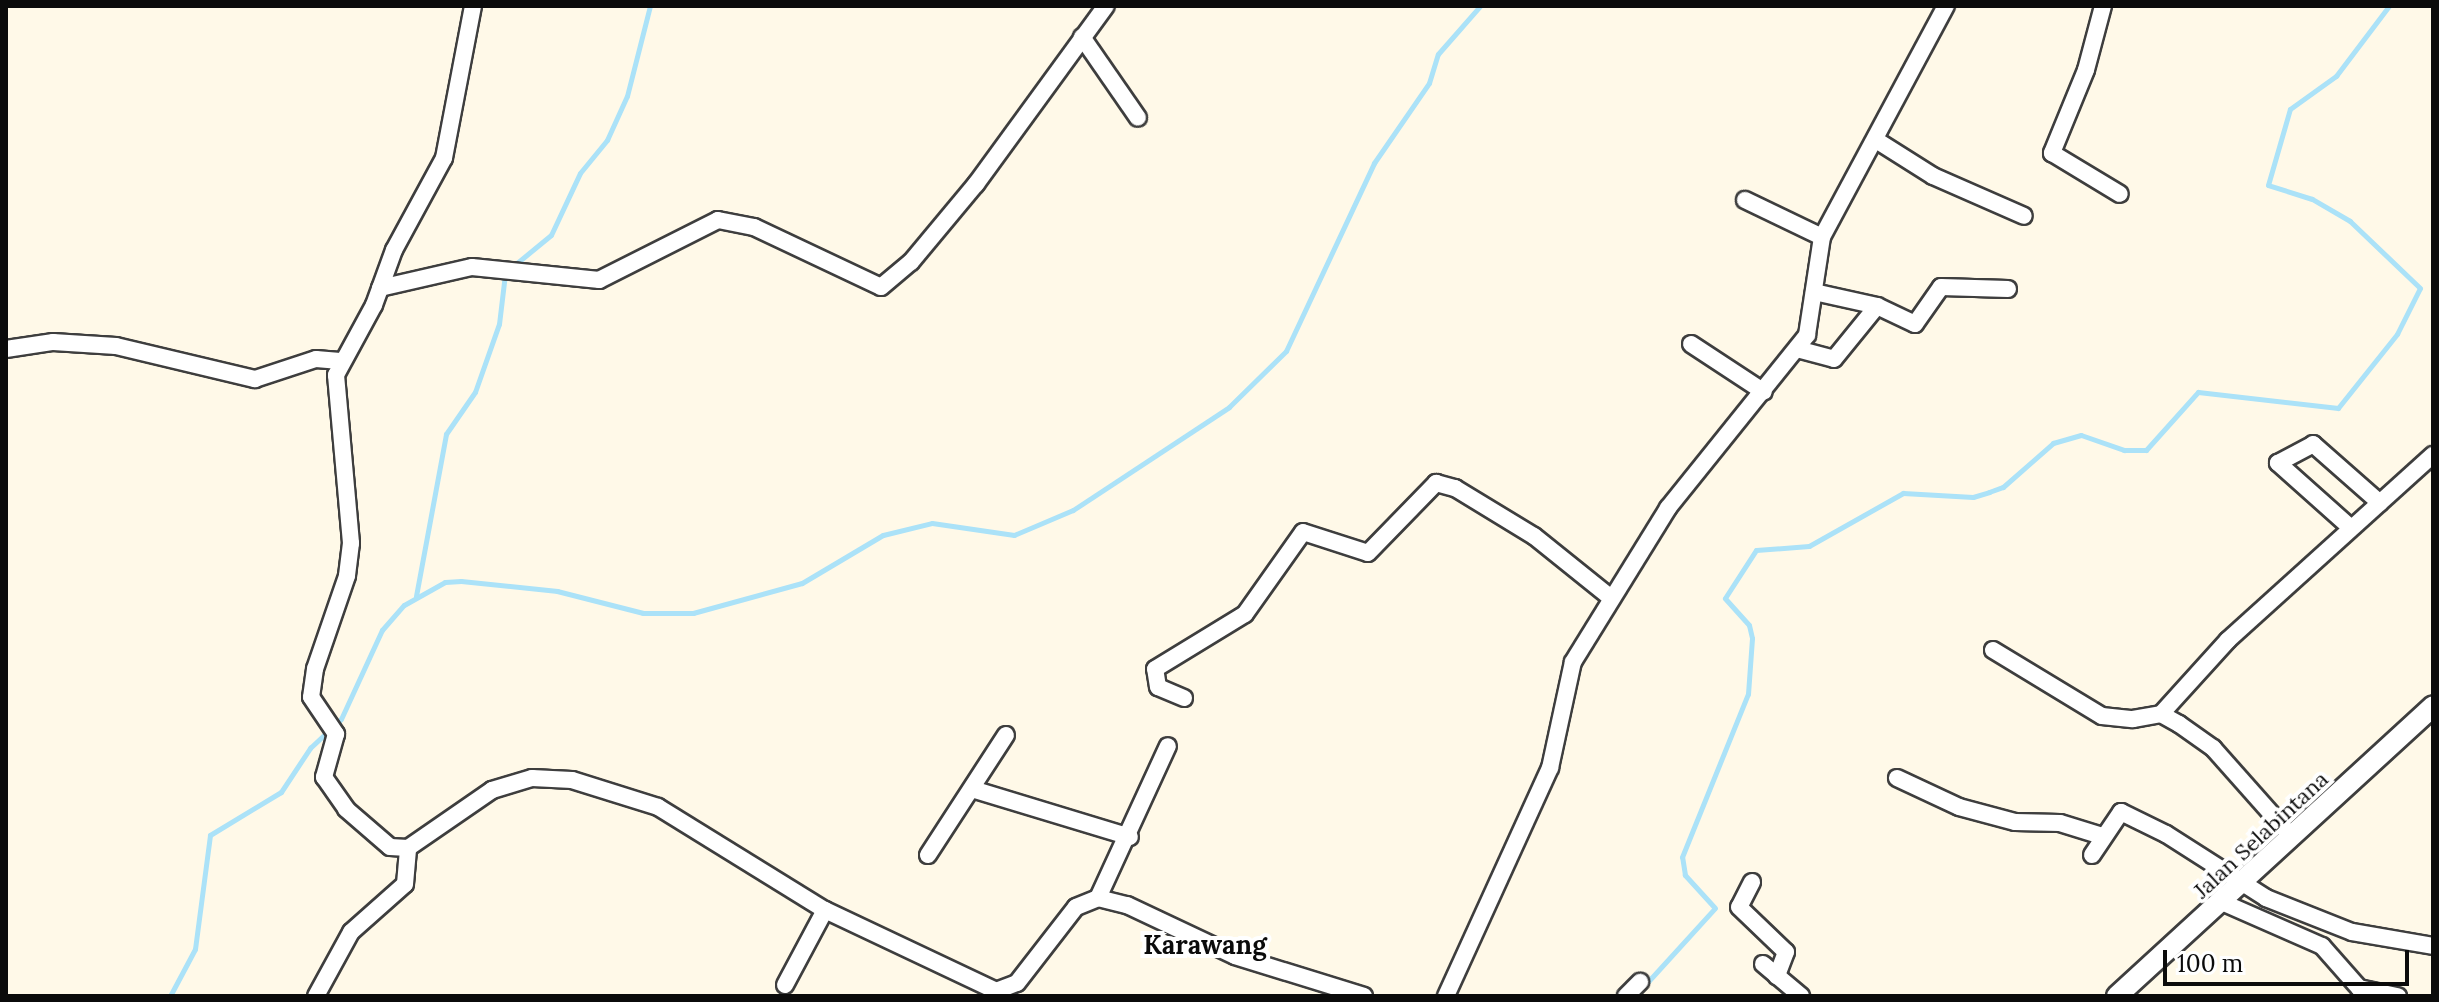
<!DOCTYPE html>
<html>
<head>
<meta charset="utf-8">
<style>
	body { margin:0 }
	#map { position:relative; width:2439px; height:1002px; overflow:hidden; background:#fff9e8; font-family:Lora,serif }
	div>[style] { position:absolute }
	.stream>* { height:5px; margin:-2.5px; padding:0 2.5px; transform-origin:2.5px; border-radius:2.5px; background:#abe2f8 }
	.roads { filter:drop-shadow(2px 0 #3e3e3e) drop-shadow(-2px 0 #3e3e3e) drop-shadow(0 2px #3e3e3e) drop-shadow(0 -2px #3e3e3e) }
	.minor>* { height:16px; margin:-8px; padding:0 8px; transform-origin:8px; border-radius:8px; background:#fff }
	.tertiary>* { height:20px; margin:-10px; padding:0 10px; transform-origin:10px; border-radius:10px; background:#fff }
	span { translate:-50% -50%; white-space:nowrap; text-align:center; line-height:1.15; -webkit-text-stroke:8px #fff; paint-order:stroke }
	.street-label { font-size:22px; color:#0b0b0b }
	.quarter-label { font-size:26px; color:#0b0b0b; font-weight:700 }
	.frame { position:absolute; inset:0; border:8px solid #0b0b0b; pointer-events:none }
	.scale { position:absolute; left:2163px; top:950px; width:246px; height:36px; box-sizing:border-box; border:4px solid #0b0b0b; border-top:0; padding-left:10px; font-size:24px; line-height:28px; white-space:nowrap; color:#0b0b0b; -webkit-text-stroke:6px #fff; paint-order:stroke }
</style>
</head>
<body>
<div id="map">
	<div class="stream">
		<i style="left:512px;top:267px;width:50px;rotate:-39.4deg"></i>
		<i style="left:551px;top:235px;width:68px;rotate:-64.9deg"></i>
		<i style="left:580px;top:173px;width:43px;rotate:-50.7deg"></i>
		<i style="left:607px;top:140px;width:48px;rotate:-65.6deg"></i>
		<i style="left:627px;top:96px;width:93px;rotate:-75.7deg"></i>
		<i style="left:416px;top:596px;width:165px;rotate:-79.5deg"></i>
		<i style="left:446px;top:434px;width:51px;rotate:-55.4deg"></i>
		<i style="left:475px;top:392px;width:72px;rotate:-70.6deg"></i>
		<i style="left:499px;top:324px;width:50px;rotate:-83.2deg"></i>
		<i style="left:1644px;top:986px;width:105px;rotate:-47.7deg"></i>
		<i style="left:1715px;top:908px;width:45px;rotate:-132.3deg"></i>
		<i style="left:1685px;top:875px;width:18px;rotate:-99deg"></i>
		<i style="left:1682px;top:857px;width:176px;rotate:-68deg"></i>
		<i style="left:1748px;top:694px;width:56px;rotate:-85.9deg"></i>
		<i style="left:1752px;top:638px;width:13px;rotate:-103deg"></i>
		<i style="left:1749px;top:625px;width:36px;rotate:-132deg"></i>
		<i style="left:1725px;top:598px;width:57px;rotate:-57.1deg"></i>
		<i style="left:1756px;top:550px;width:53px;rotate:-4.3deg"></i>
		<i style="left:1809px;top:546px;width:108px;rotate:-29.4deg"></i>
		<i style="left:1903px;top:493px;width:70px;rotate:3.3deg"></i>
		<i style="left:1973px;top:497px;width:17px;rotate:-17deg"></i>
		<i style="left:1989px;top:492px;width:15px;rotate:-20deg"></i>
		<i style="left:2003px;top:487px;width:67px;rotate:-41.3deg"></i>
		<i style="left:2053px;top:443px;width:29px;rotate:-16deg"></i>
		<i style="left:2081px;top:435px;width:46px;rotate:19.2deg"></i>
		<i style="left:2124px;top:450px;width:22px"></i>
		<i style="left:2146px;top:450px;width:78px;rotate:-48.1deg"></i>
		<i style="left:2198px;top:392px;width:141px;rotate:6.5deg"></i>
		<i style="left:2338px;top:408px;width:95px;rotate:-51.4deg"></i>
		<i style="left:2397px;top:334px;width:51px;rotate:-63.4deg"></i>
		<i style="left:2420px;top:288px;width:97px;rotate:-136.3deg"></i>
		<i style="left:2350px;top:221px;width:44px;rotate:-149.9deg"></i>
		<i style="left:2312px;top:199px;width:46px;rotate:-162.3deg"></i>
		<i style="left:2268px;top:185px;width:79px;rotate:-73.9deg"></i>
		<i style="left:2290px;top:109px;width:57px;rotate:-35.7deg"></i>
		<i style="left:2336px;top:76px;width:88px;rotate:-52.9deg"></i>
		<i style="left:170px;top:996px;width:53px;rotate:-62deg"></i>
		<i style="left:195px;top:949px;width:115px;rotate:-82.5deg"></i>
		<i style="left:210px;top:835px;width:83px;rotate:-31.2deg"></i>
		<i style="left:281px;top:792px;width:53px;rotate:-56.6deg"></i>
		<i style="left:310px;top:748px;width:42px;rotate:-43.1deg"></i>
		<i style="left:341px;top:719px;width:98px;rotate:-65.3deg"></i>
		<i style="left:382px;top:630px;width:33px;rotate:-49deg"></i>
		<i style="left:404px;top:605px;width:47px;rotate:-29.3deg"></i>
		<i style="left:445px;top:582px;width:16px;rotate:-4deg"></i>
		<i style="left:461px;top:581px;width:97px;rotate:5.9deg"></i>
		<i style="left:557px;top:591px;width:89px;rotate:14.3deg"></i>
		<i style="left:643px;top:613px;width:50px"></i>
		<i style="left:693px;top:613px;width:113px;rotate:-15.4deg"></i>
		<i style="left:802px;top:583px;width:94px;rotate:-30.7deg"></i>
		<i style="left:883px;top:535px;width:50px;rotate:-13.8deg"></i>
		<i style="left:932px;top:523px;width:83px;rotate:8.3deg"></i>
		<i style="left:1014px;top:535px;width:64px;rotate:-23deg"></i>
		<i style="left:1073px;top:510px;width:187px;rotate:-33.4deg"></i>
		<i style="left:1229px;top:407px;width:80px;rotate:-44.5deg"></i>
		<i style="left:1286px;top:351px;width:208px;rotate:-64.9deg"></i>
		<i style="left:1374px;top:163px;width:97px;rotate:-55.5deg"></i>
		<i style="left:1429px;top:83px;width:30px;rotate:-73deg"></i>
		<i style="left:1438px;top:54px;width:64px;rotate:-48.8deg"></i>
	</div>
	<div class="roads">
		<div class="minor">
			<i style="left:473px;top:6px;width:155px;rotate:100.8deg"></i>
			<i style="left:444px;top:158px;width:105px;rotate:118.5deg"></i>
			<i style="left:394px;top:250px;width:59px;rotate:110deg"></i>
			<i style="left:374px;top:305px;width:80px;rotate:118.5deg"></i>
			<i style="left:336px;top:375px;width:169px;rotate:84.9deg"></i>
			<i style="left:351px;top:543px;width:33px;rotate:97deg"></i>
			<i style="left:347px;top:576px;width:98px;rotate:109deg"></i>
			<i style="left:315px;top:669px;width:28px;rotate:98deg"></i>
			<i style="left:311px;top:697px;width:45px;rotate:56deg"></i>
			<i style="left:336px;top:734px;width:45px;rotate:105.6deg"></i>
			<i style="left:324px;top:777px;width:39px;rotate:55deg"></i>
			<i style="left:346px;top:809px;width:58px;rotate:40.8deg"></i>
			<i style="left:390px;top:847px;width:18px;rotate:3deg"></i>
			<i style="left:408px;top:848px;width:102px;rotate:-34.6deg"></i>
			<i style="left:492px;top:790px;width:42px;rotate:-16.7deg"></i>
			<i style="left:532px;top:778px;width:40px;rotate:2.9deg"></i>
			<i style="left:572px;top:780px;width:90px;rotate:17.4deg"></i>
			<i style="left:658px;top:807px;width:196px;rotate:31.7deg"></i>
			<i style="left:825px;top:910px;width:189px;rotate:25.3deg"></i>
			<i style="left:996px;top:991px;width:22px;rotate:-21deg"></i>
			<i style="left:1017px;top:983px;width:96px;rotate:-52.2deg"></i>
			<i style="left:1076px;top:907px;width:24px;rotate:-22deg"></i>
			<i style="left:1098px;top:898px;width:30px;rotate:14deg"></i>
			<i style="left:1127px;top:905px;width:119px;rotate:25.3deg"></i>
			<i style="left:1235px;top:956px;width:135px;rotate:17.2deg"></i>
			<i style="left:2103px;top:6px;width:66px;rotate:104.9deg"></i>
			<i style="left:2086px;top:70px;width:90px;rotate:112.3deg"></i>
			<i style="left:2052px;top:153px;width:79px;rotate:31.1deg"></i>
			<i style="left:1082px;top:37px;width:98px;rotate:55.3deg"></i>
			<i style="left:1876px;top:140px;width:67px;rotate:32.3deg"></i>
			<i style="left:1933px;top:176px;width:99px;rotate:23.7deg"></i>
			<i style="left:1745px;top:200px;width:85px;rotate:25.7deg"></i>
			<i style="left:380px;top:288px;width:94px;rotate:-12.9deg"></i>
			<i style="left:472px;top:267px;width:128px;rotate:5.8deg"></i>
			<i style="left:599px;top:280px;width:133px;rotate:-26.8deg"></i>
			<i style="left:718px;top:220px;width:37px;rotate:11deg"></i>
			<i style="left:754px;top:227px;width:140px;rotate:25.3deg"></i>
			<i style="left:881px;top:287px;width:39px;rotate:-40deg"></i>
			<i style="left:911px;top:262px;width:102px;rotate:-50.2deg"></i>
			<i style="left:976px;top:184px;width:220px;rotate:-53.9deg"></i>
			<i style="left:1814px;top:292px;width:65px;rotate:12.5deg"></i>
			<i style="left:1691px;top:344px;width:87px;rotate:33.3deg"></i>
			<i style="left:6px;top:349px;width:48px;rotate:-8.5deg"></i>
			<i style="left:53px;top:342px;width:63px;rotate:3.6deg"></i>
			<i style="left:116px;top:346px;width:143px;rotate:13.4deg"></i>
			<i style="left:255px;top:379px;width:64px;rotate:-18.2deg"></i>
			<i style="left:316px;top:359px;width:24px;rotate:5deg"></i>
			<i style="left:1797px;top:349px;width:38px;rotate:15deg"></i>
			<i style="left:1834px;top:359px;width:68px;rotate:-50.9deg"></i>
			<i style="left:1877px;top:306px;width:42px;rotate:25.3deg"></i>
			<i style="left:1915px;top:324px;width:45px;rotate:-54.9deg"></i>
			<i style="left:1941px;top:287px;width:67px;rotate:1.7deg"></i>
			<i style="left:2351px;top:528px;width:98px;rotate:-138.3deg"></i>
			<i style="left:2278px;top:463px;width:40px;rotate:-28deg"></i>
			<i style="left:2313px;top:444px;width:89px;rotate:41.4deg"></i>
			<i style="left:1993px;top:650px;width:127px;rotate:31.2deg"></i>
			<i style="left:2102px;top:716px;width:31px;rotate:6deg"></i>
			<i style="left:2133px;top:719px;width:28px;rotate:-10deg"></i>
			<i style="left:2161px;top:714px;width:21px;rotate:29deg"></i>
			<i style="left:2179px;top:724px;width:42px;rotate:35.2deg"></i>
			<i style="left:2213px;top:748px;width:119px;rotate:48.4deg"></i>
			<i style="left:1184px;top:698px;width:28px;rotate:-157deg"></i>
			<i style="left:1158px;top:687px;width:18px;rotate:-99deg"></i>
			<i style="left:1155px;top:669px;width:105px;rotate:-31.4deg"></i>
			<i style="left:1245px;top:614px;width:100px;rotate:-54.7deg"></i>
			<i style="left:1303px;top:532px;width:68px;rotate:17.9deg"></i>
			<i style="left:1368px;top:553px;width:98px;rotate:-45.8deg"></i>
			<i style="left:1436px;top:483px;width:20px;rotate:15deg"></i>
			<i style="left:1455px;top:488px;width:92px;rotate:31.3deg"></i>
			<i style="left:1534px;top:536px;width:97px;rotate:38.8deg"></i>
			<i style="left:2161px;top:714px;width:100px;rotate:-47.8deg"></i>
			<i style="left:2228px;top:640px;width:276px;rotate:-42.1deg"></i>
			<i style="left:1897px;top:778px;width:68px;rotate:25.1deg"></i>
			<i style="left:1959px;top:807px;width:58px;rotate:15deg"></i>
			<i style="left:2015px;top:822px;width:45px;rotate:1.3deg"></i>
			<i style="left:2060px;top:823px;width:44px;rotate:17.2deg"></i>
			<i style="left:972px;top:789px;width:165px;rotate:16.9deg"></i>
			<i style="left:928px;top:855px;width:143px;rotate:-57deg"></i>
			<i style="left:2092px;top:855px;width:52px;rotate:-56deg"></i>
			<i style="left:2121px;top:812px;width:50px;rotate:26.1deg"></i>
			<i style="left:2166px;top:834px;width:119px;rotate:32.6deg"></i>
			<i style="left:2266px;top:898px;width:92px;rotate:21.6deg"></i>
			<i style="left:2352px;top:932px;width:82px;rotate:9.8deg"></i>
			<i style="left:1752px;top:882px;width:28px;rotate:117deg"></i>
			<i style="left:1739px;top:907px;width:65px;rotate:43.8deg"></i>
			<i style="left:1786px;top:952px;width:26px;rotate:111deg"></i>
			<i style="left:1098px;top:898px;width:167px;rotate:-65.3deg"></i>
			<i style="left:2224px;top:903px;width:107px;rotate:23.7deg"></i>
			<i style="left:2322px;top:946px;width:56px;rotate:48.6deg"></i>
			<i style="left:2359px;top:988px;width:40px;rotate:12deg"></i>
			<i style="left:1763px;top:964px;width:50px;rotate:40.1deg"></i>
			<i style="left:785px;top:985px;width:85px;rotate:-61.9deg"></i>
			<i style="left:316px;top:996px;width:73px;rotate:-61.3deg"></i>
			<i style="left:351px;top:932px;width:72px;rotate:-41.6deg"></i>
			<i style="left:405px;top:884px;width:36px;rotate:-85deg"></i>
			<i style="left:1446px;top:996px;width:251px;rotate:-65.5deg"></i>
			<i style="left:1550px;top:768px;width:108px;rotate:-77.8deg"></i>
			<i style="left:1573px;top:662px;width:181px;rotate:-58.3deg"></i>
			<i style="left:1668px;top:508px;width:222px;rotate:-51.2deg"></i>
			<i style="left:1807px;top:335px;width:99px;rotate:-81.3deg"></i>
			<i style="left:1822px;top:237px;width:262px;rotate:-61.8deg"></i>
			<i style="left:1626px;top:996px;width:20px;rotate:-45deg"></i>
		</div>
		<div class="tertiary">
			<i style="left:2117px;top:996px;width:429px;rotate:-42.5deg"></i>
		</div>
	</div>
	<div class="street-label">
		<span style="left:2261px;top:835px;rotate:-43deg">Jalan Selabintana</span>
	</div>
	<div class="quarter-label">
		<span style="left:1205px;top:945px">Karawang</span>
	</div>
	<div class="frame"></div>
	<div class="scale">100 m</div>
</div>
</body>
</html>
